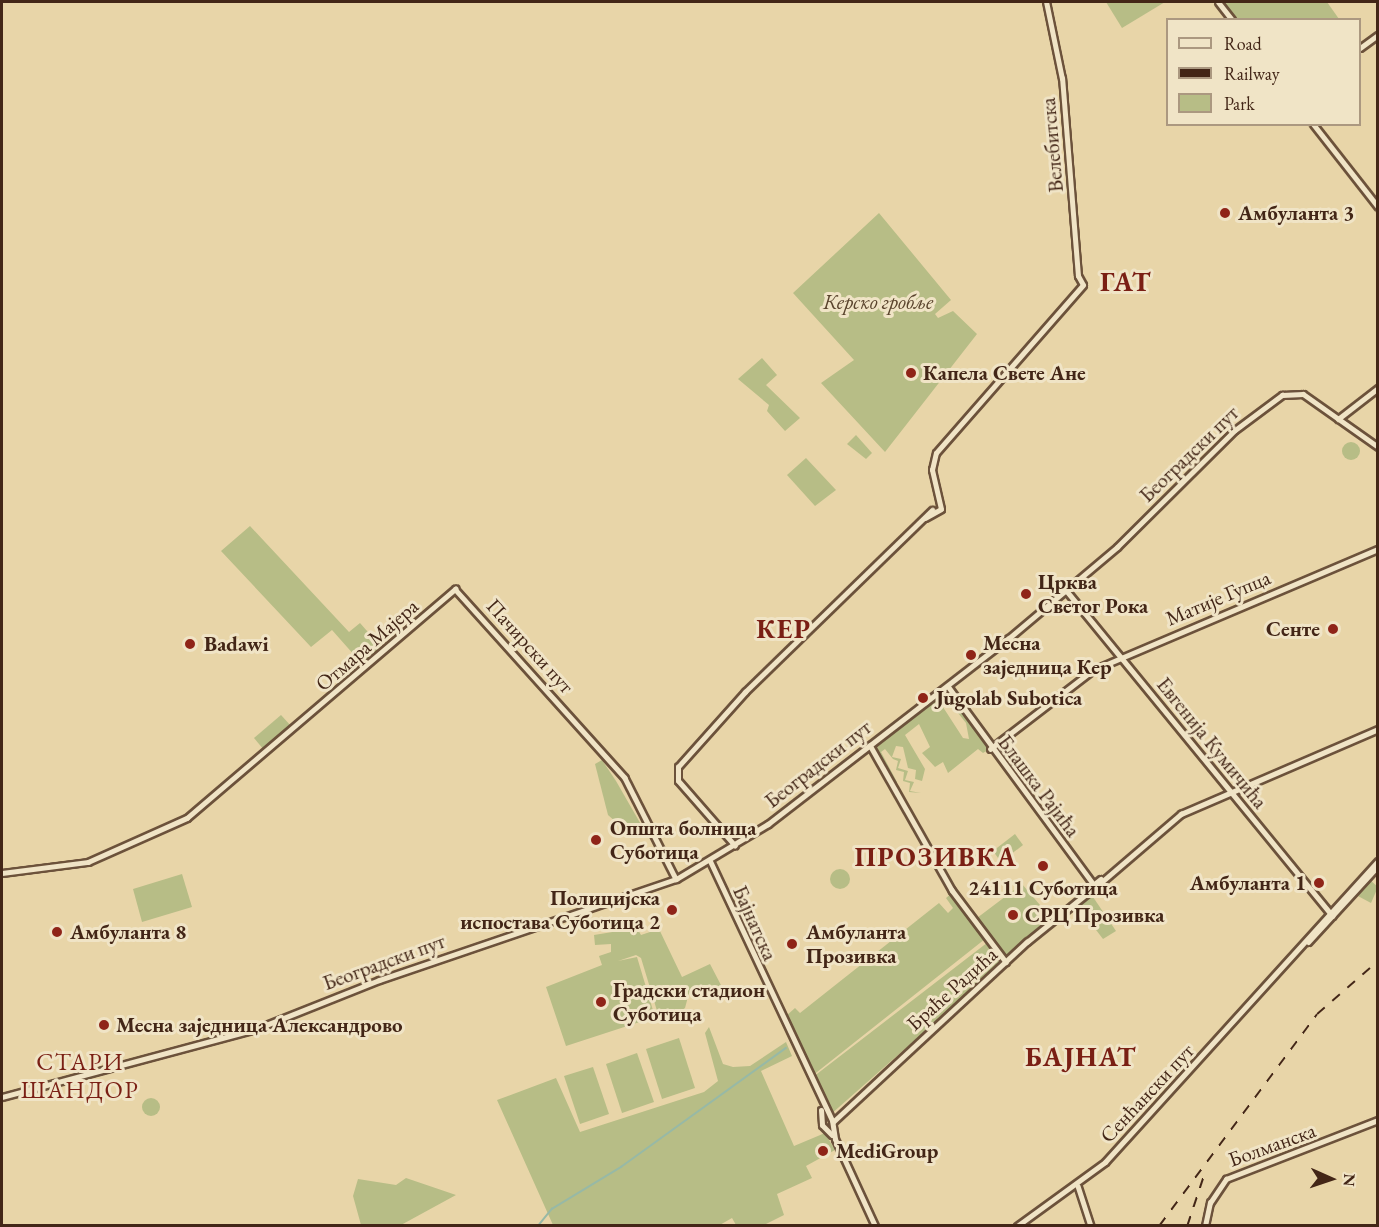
<!DOCTYPE html>
<html>
<head>
<meta charset="utf-8">
<style>
	body { margin:0 }
	#map { position:relative; width:1379px; height:1227px; overflow:hidden; background:#e8d5a8; font-family:"EB Garamond",serif }
	div>[style] { position:absolute }
	.green>* { inset:0; background:#b7bd86 }
	.round { border-radius:50% }
	.stream>* { height:1.5px; margin:-0.75px; padding:0 0.75px; transform-origin:0.75px; border-radius:0.75px; background:#97b9a6 }
	.roads { filter:drop-shadow(2px 0 #6c523b) drop-shadow(-2px 0 #6c523b) drop-shadow(0 2px #6c523b) drop-shadow(0 -2px #6c523b) }
	.tertiary>* { height:4.5px; margin:-2.25px; padding:0 2.25px; transform-origin:2.25px; border-radius:2.25px; background:#f0e4c6 }
	.secondary>* { height:5px; margin:-2.5px; padding:0 2.5px; transform-origin:2.5px; border-radius:2.5px; background:#f0e4c6 }
	.rail>* { height:1.5px; margin-top:-0.75px; transform-origin:0; background:repeating-linear-gradient(90deg,#432617 0 10px,transparent 0 20px) }
	.dots>* { width:16px; height:16px; translate:-50% -50%; box-sizing:border-box; border:3px solid #f0e4c6; border-radius:50% }
	span { translate:-50% -50%; white-space:nowrap; text-align:center; line-height:1.15; -webkit-text-stroke:6px #f0e4c6; paint-order:stroke }
	.street-label { font-size:21px; color:#432617 }
	.poi-label { font-size:21px; color:#432617; font-weight:700 }
	.left { translate:0 -50%; text-align:left }
	.right { translate:-100% -50%; text-align:right }
	.park-label { font-size:21px; color:#5a442d; font-style:italic }
	.quarter-label { font-size:24px; color:#7a1f14; letter-spacing:1.5px }
	.district-label { font-size:27px; color:#7a1f14; font-weight:700; letter-spacing:1.5px }
	.frame { position:absolute; inset:0; border:3px solid #432617; pointer-events:none }
	.legend { position:absolute; left:1166px; top:18px; width:195px; height:108px; box-sizing:border-box; background:#f0e4c6; border:2px solid #ab9880; margin:0; padding:8px 10px; list-style:none; font-size:18px; color:#432617 }
	.legend li { display:flex; align-items:center; gap:12px; height:30px }
	.legend b { width:30px; border:2px solid #ab9880 }
	.north { position:absolute; left:1301px; top:1149px; width:60px; height:60px; -webkit-text-stroke:4px #f0e4c6; paint-order:stroke; rotate:93deg; font-size:16px; font-weight:700; line-height:24px; text-align:center; color:#432617 }
	.north::after { content:''; display:block; margin:auto; width:21px; height:27px; background:#432617; clip-path:polygon(50% 0,100% 100%,50% 72%,0 100%) }
</style>
</head>
<body>
<div id="map">
	<div class="green">
		<i style="clip-path:polygon(1106px 2px,1165px 2px,1122px 28px)"></i>
		<i style="clip-path:polygon(1220px 2px,1327px 2px,1339px 19px,1234px 19px)"></i>
		<i style="clip-path:polygon(879px 213px,951px 300px,935px 314px,938px 318px,953px 311px,977px 334px,885px 452px,821px 383px,854px 360px,793px 293px)"></i>
		<i style="clip-path:polygon(762px 358px,777px 375px,766px 385px,800px 418px,785px 431px,767px 411px,769px 405px,738px 379px)"></i>
		<i style="clip-path:polygon(856px 435px,872px 453px,866px 459px,847px 444px)"></i>
		<i class="round" style="left:1342px;top:442px;width:18px;height:18px"></i>
		<i style="clip-path:polygon(806px 458px,836px 490px,815px 506px,787px 475px)"></i>
		<i style="clip-path:polygon(250px 526px,349px 632px,360px 623px,382px 648px,363px 665px,332px 630px,311px 647px,221px 551px)"></i>
		<i style="clip-path:polygon(evenodd,948px 686px,990px 749px,983px 753px,978px 749px,948px 773px,943px 762px,935px 767px,922px 753px,930px 747px,919px 724px,905px 735px,925px 769px,922px 781px,915px 779px,916px 770px,908px 768px,903px 747px,896px 746px,892px 757px,901px 759px,898px 768px,908px 771px,905px 780px,914px 782px,910px 791px,921px 793px,909px 792px,910px 783px,903px 781px,904px 772px,896px 770px,898px 761px,893px 759px,885px 749px,881px 752px,897px 782px,894px 787px,870px 745px,948px 686px,947px 699px,966px 723px,969px 739px,963px 738px,941px 704px,947px 699px)"></i>
		<i style="clip-path:polygon(281px 715px,291px 726px,264px 750px,254px 738px)"></i>
		<i style="clip-path:polygon(602px 760px,616px 781px,643px 828px,617px 823px,608px 815px,595px 764px)"></i>
		<i style="clip-path:polygon(1015px 834px,1023px 845px,1001px 862px,993px 851px)"></i>
		<i class="round" style="left:830px;top:869px;width:20px;height:20px"></i>
		<i style="clip-path:polygon(182px 874px,192px 907px,142px 922px,133px 889px)"></i>
		<i style="clip-path:polygon(1370px 880px,1378px 887px,1371px 903px,1356px 895px)"></i>
		<i style="clip-path:polygon(1022px 884px,1052px 919px,830px 1115px,813px 1077px,992px 939px,977px 918px)"></i>
		<i style="clip-path:polygon(952px 893px,985px 939px,812px 1076px,786px 1016px,795px 1008px,800px 1013px,939px 903px,948px 913px,953px 908px,946px 898px)"></i>
		<i style="clip-path:polygon(1091px 894px,1116px 931px,1103px 939px,1076px 904px)"></i>
		<i style="clip-path:polygon(637px 928px,641px 935px,659px 929px,682px 977px,710px 964px,722px 987px,702px 997px,697px 990px,689px 993px,685px 1008px,661px 1024px,641px 958px,636px 955px,618px 961px,637px 957px,655px 1017px,566px 1046px,546px 987px,602px 965px,599px 956px,611px 952px,611px 944px,595px 945px,594px 935px)"></i>
		<i style="clip-path:polygon(709px 1027px,723px 1064px,733px 1067px,750px 1066px,786px 1042px,792px 1056px,761px 1071px,794px 1146px,825px 1133px,835px 1150px,806px 1166px,812px 1178px,777px 1194px,784px 1215px,764px 1225px,736px 1225px,732px 1218px,718px 1226px,553px 1225px,497px 1100px,556px 1078px,580px 1132px,704px 1092px,718px 1081px,705px 1033px)"></i>
		<i style="clip-path:polygon(679px 1038px,695px 1088px,662px 1099px,646px 1049px)"></i>
		<i style="clip-path:polygon(637px 1053px,654px 1102px,622px 1113px,606px 1064px)"></i>
		<i style="clip-path:polygon(593px 1067px,609px 1114px,580px 1124px,564px 1076px)"></i>
		<i class="round" style="left:142px;top:1098px;width:18px;height:18px"></i>
		<i style="clip-path:polygon(406px 1178px,456px 1195px,401px 1225px,361px 1225px,353px 1196px,358px 1179px,396px 1185px)"></i>
	</div>
	<div class="stream">
		<i style="left:538px;top:1226px;width:22px;rotate:-51deg"></i>
		<i style="left:552px;top:1209px;width:81px;rotate:-31.3deg"></i>
		<i style="left:621px;top:1167px;width:203px;rotate:-35.8deg"></i>
	</div>
	<div class="roads">
		<div class="tertiary">
			<i style="left:1360px;top:48px;width:22px;rotate:-36deg"></i>
			<i style="left:925px;top:518px;width:18px;rotate:-29deg"></i>
			<i style="left:941px;top:509px;width:40px;rotate:-103deg"></i>
			<i style="left:932px;top:470px;width:17px;rotate:-77deg"></i>
			<i style="left:936px;top:453px;width:223px;rotate:-48.8deg"></i>
			<i style="left:1083px;top:285px;width:10px;rotate:-119deg"></i>
			<i style="left:1078px;top:276px;width:198px;rotate:-94.6deg"></i>
			<i style="left:1062px;top:79px;width:79px;rotate:-101.7deg"></i>
			<i style="left:1066px;top:590px;width:421px;rotate:50.7deg"></i>
			<i style="left:948px;top:686px;width:243px;rotate:53.7deg"></i>
			<i style="left:870px;top:745px;width:167px;rotate:60.5deg"></i>
			<i style="left:952px;top:890px;width:90px;rotate:53.1deg"></i>
			<i style="left:990px;top:749px;width:130px;rotate:-37.5deg"></i>
			<i style="left:1093px;top:670px;width:310px;rotate:-23deg"></i>
			<i style="left:735px;top:846px;width:86px;rotate:-131.2deg"></i>
			<i style="left:678px;top:781px;width:14px;rotate:-90deg"></i>
			<i style="left:678px;top:767px;width:101px;rotate:-48.2deg"></i>
			<i style="left:745px;top:692px;width:261px;rotate:-44.2deg"></i>
			<i style="left:2px;top:873px;width:87px;rotate:-7.3deg"></i>
			<i style="left:88px;top:862px;width:108px;rotate:-24deg"></i>
			<i style="left:187px;top:818px;width:353px;rotate:-40.5deg"></i>
			<i style="left:455px;top:589px;width:254px;rotate:48deg"></i>
			<i style="left:625px;top:778px;width:113px;rotate:63.2deg"></i>
			<i style="left:1096px;top:884px;width:7px;rotate:98deg"></i>
			<i style="left:1095px;top:891px;width:7px;rotate:-164deg"></i>
			<i style="left:1088px;top:889px;width:16px;rotate:-38deg"></i>
			<i style="left:1097px;top:886px;width:111px;rotate:-40.6deg"></i>
			<i style="left:1181px;top:814px;width:215px;rotate:-23.3deg"></i>
			<i style="left:833px;top:1122px;width:265px;rotate:-42.9deg"></i>
			<i style="left:1027px;top:942px;width:81px;rotate:-39deg"></i>
			<i style="left:1078px;top:1186px;width:42px;rotate:72deg"></i>
			<i style="left:1205px;top:1226px;width:24px;rotate:-78deg"></i>
			<i style="left:1210px;top:1203px;width:29px;rotate:-56deg"></i>
			<i style="left:1226px;top:1179px;width:163px;rotate:-21.2deg"></i>
		</div>
		<div class="secondary">
			<i style="left:1218px;top:2px;width:23px;rotate:52deg"></i>
			<i style="left:1313px;top:124px;width:105px;rotate:51.9deg"></i>
			<i style="left:1338px;top:419px;width:51px;rotate:-37.8deg"></i>
			<i style="left:710px;top:861px;width:286px;rotate:64.8deg"></i>
			<i style="left:832px;top:1120px;width:19px;rotate:81deg"></i>
			<i style="left:835px;top:1139px;width:96px;rotate:65.3deg"></i>
			<i style="left:1308px;top:942px;width:103px;rotate:-47.4deg"></i>
			<i style="left:2px;top:1097px;width:263px;rotate:-15deg"></i>
			<i style="left:256px;top:1029px;width:132px;rotate:-21.7deg"></i>
			<i style="left:379px;top:980px;width:314px;rotate:-18.8deg"></i>
			<i style="left:676px;top:879px;width:107px;rotate:-30.9deg"></i>
			<i style="left:768px;top:824px;width:304px;rotate:-37.7deg"></i>
			<i style="left:1009px;top:638px;width:141px;rotate:-40.1deg"></i>
			<i style="left:1117px;top:547px;width:166px;rotate:-44.8deg"></i>
			<i style="left:1235px;top:430px;width:59px;rotate:-36.7deg"></i>
			<i style="left:1282px;top:395px;width:21px;rotate:-3deg"></i>
			<i style="left:1303px;top:394px;width:92px;rotate:35.2deg"></i>
			<i style="left:821px;top:1110px;width:15px;rotate:86deg"></i>
			<i style="left:822px;top:1125px;width:14px;rotate:45deg"></i>
			<i style="left:1017px;top:1226px;width:109px;rotate:-36deg"></i>
			<i style="left:1105px;top:1162px;width:406px;rotate:-47.8deg"></i>
		</div>
	</div>
	<div class="rail">
		<i style="left:1159px;top:1226px;width:264px;rotate:-53.3deg"></i>
		<i style="left:1317px;top:1014px;width:81px;rotate:-41deg"></i>
		<i style="left:1187px;top:1226px;width:54px;rotate:-71.6deg"></i>
	</div>
	<div class="dots">
		<i style="left:1225px;top:213px;background:#8f2418"></i>
		<i style="left:911px;top:373px;background:#8f2418"></i>
		<i style="left:1026px;top:594px;background:#8f2418"></i>
		<i style="left:1333px;top:629px;background:#8f2418"></i>
		<i style="left:190px;top:644px;background:#8f2418"></i>
		<i style="left:971px;top:655px;background:#8f2418"></i>
		<i style="left:923px;top:698px;background:#8f2418"></i>
		<i style="left:596px;top:840px;background:#8f2418"></i>
		<i style="left:1043px;top:866px;background:#8f2418"></i>
		<i style="left:1319px;top:883px;background:#8f2418"></i>
		<i style="left:672px;top:910px;background:#8f2418"></i>
		<i style="left:1013px;top:915px;background:#8f2418"></i>
		<i style="left:57px;top:932px;background:#8f2418"></i>
		<i style="left:792px;top:944px;background:#8f2418"></i>
		<i style="left:601px;top:1002px;background:#8f2418"></i>
		<i style="left:104px;top:1025px;background:#8f2418"></i>
		<i style="left:823px;top:1151px;background:#8f2418"></i>
	</div>
	<div class="street-label">
		<span style="left:1052px;top:145px;rotate:-95deg">Велебитска</span>
		<span style="left:1189px;top:454px;rotate:-44deg">Београдски пут</span>
		<span style="left:1218px;top:598px;rotate:-23deg">Матије Гупца</span>
		<span style="left:367px;top:645px;rotate:-41deg">Отмара Мајера</span>
		<span style="left:530px;top:646px;rotate:48deg">Пачирски пут</span>
		<span style="left:1212px;top:743px;rotate:51deg">Евгенија Кумичића</span>
		<span style="left:818px;top:764px;rotate:-38deg">Београдски пут</span>
		<span style="left:1039px;top:786px;rotate:53deg">Блашка Рајића</span>
		<span style="left:755px;top:923px;rotate:66deg">Бајнатска</span>
		<span style="left:384px;top:962px;rotate:-20deg">Београдски пут</span>
		<span style="left:952px;top:989px;rotate:-42deg">Браће Радића</span>
		<span style="left:1147px;top:1093px;rotate:-47deg">Сенћански пут</span>
		<span style="left:1272px;top:1145px;rotate:-20deg">Болманска</span>
	</div>
	<div class="poi-label">
		<span class="left" style="left:1238px;top:213px">Амбуланта 3</span>
		<span class="left" style="left:923px;top:373px">Капела Свете Ане</span>
		<span class="left" style="left:1038px;top:594px">Црква<br>Светог Рока</span>
		<span class="right" style="left:1320px;top:629px">Сенте</span>
		<span class="left" style="left:983px;top:655px">Месна<br>заједница Кер</span>
		<span class="left" style="left:204px;top:644px">Badawi</span>
		<span class="left" style="left:936px;top:698px">Jugolab Subotica</span>
		<span class="left" style="left:610px;top:840px">Општа болница<br>Суботица</span>
		<span class="right" style="left:1306px;top:883px">Амбуланта 1</span>
		<span style="left:1043px;top:888px">24111 Суботица</span>
		<span class="right" style="left:660px;top:910px">Полицијска<br>испостава Суботица 2</span>
		<span class="left" style="left:1025px;top:915px">СРЦ Прозивка</span>
		<span class="left" style="left:70px;top:932px">Амбуланта 8</span>
		<span class="left" style="left:806px;top:944px">Амбуланта<br>Прозивка</span>
		<span class="left" style="left:613px;top:1002px">Градски стадион<br>Суботица</span>
		<span class="left" style="left:116px;top:1025px">Месна заједница Александрово</span>
		<span class="left" style="left:836px;top:1151px">MediGroup</span>
	</div>
	<div class="park-label">
		<span style="left:878px;top:302px">Керско гробље</span>
	</div>
	<div class="quarter-label">
		<span style="left:80px;top:1076px">СТАРИ<br>ШАНДОР</span>
	</div>
	<div class="district-label">
		<span style="left:1126px;top:282px">ГАТ</span>
		<span style="left:784px;top:629px">КЕР</span>
		<span style="left:936px;top:857px">ПРОЗИВКА</span>
		<span style="left:1081px;top:1057px">БАЈНАТ</span>
	</div>
	<div class="frame"></div>
	<ul class="legend">
	<li><b style="height:8px;background:#f0e4c6"></b>Road</li>
	<li><b style="height:8px;background:#432617"></b>Railway</li>
	<li><b style="height:16px;background:#b7bd86"></b>Park</li>
	</ul>
	<div class="north">N</div>
</div>
</body>
</html>
